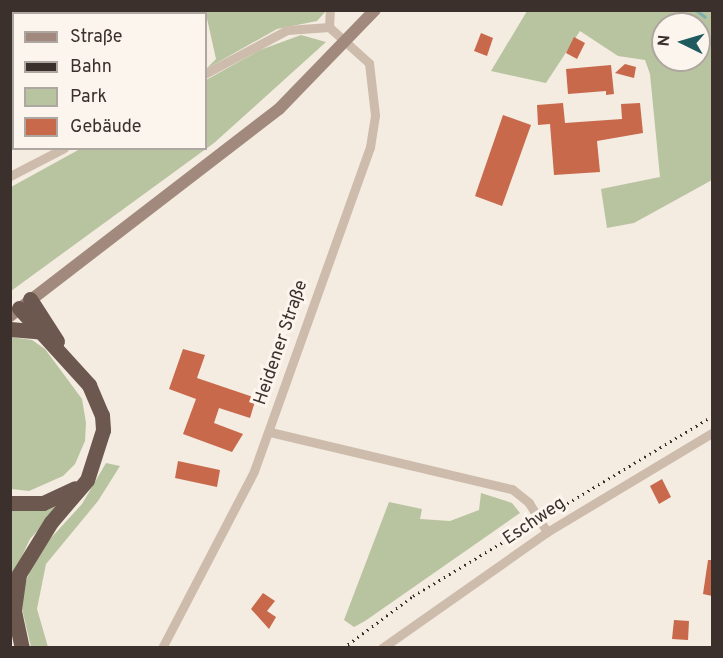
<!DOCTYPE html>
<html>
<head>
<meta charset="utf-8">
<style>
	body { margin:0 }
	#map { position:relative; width:723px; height:658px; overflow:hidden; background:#f4ebe1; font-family:Overpass,sans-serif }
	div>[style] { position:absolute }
	.green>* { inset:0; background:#b8c4a0 }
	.stream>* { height:3px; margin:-1.5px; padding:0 1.5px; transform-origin:1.5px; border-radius:1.5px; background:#7fb0b2 }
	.building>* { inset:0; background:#c8694b }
	.minor>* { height:9px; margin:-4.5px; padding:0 4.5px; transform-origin:4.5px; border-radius:4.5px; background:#cdbbac }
	.secondary>* { height:12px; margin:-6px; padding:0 6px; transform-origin:6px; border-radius:6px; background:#a18a7d }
	.trunk>* { height:15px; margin:-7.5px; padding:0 7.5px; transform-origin:7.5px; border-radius:7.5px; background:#6c584f }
	.rail>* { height:3px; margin-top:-1.5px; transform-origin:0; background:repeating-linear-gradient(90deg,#3b302b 0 1.5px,transparent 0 6px) }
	span { translate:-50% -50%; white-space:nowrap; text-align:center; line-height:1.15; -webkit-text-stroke:6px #fbf5ee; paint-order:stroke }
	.street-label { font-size:18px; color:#3b302b }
	.frame { position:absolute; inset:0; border:12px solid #3b302b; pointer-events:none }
	.legend { position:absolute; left:12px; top:12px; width:195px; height:138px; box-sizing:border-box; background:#fbf5ee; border:2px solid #aea6a0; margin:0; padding:8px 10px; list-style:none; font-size:18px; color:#3b302b }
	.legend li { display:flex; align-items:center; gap:12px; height:30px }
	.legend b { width:30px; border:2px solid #aea6a0 }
	.north { position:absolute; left:651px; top:12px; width:60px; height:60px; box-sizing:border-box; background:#fbf5ee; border:2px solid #aea6a0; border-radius:50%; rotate:275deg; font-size:16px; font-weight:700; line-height:24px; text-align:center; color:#3b302b }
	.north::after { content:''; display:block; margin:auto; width:21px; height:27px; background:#1f5a5e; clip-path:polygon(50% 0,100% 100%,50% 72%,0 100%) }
</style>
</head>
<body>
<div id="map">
	<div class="green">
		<i style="clip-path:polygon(97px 11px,14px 14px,13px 72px,11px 11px)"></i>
		<i style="clip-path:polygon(200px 11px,326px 11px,317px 21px,277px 29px,206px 69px,216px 59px,206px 14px)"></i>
		<i style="clip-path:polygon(evenodd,527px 11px,712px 11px,712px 180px,634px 223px,607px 228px,601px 189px,660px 177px,650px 74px,645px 60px,618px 56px,580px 31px,546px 83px,491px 71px,527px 11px,663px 24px,699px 24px,699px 60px,663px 60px,663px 24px)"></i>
		<i style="clip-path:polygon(301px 35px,326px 42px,214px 143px,11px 291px,11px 187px,80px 149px,206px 148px,206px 80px,260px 50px)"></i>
		<i style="clip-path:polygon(11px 337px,32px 340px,45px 349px,82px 399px,86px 423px,85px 441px,75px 464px,63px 476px,29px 491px,11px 489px)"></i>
		<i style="clip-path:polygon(106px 463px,120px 466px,98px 501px,46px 564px,37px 609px,48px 647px,31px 647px,22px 609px,24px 585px,39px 551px,82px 504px)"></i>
		<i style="clip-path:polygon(481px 493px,512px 503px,520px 513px,365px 621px,354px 627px,344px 620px,389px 502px,422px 509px,420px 519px,450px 521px,479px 510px)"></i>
		<i style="clip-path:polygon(65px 501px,30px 539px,11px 580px,11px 509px,37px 509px)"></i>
	</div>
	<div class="stream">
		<i style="left:696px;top:10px;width:11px;rotate:38deg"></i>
	</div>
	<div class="building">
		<i style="clip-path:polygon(481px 33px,493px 38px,487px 56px,474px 51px)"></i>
		<i style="clip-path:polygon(574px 37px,585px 43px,577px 59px,566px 53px)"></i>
		<i style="clip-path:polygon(625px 64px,636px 67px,634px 78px,615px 73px)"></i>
		<i style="clip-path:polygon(611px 65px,614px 94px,606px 95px,606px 91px,568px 94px,566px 69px)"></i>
		<i style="clip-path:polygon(563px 103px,565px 123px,622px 119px,621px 104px,640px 103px,643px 133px,597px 141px,600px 172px,554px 175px,550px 124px,538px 125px,537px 105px)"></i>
		<i style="clip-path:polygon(503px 115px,531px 125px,502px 206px,475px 196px)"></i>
		<i style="clip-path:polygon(183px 349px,205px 355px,197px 378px,256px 398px,250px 418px,219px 408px,214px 423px,243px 434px,232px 452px,183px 434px,196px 399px,169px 389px)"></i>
		<i style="clip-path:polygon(178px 461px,220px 470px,217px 487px,175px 478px)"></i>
		<i style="clip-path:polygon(662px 479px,671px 497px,659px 504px,650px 486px)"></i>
		<i style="clip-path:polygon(708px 560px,712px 560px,712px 596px,703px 594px)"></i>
		<i style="clip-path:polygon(263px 593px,275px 601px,267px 611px,276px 617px,269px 629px,251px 609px)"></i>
		<i style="clip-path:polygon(674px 620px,689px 621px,688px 640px,672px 639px)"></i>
	</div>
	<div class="minor">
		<i style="left:329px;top:27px;width:17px;rotate:-87deg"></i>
		<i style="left:10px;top:176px;width:61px;rotate:-27.4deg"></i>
		<i style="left:270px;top:432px;width:249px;rotate:13.3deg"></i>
		<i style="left:512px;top:489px;width:22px;rotate:39deg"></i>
		<i style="left:529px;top:503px;width:34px;rotate:58deg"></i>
		<i style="left:162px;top:648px;width:199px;rotate:-62.5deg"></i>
		<i style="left:254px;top:471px;width:344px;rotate:-70.3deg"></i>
		<i style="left:370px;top:147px;width:32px;rotate:-81deg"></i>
		<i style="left:375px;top:115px;width:52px;rotate:-96.6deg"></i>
		<i style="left:369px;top:63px;width:54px;rotate:-138deg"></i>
		<i style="left:329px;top:27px;width:42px;rotate:175.9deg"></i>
		<i style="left:287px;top:30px;width:92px;rotate:152deg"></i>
		<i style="left:382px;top:648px;width:202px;rotate:-35.1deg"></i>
		<i style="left:547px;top:532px;width:192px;rotate:-31deg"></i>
	</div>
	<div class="secondary">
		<i style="left:10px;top:316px;width:339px;rotate:-37.6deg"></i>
		<i style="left:279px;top:109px;width:138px;rotate:-45.9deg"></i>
	</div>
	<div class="trunk">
		<i style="left:30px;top:299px;width:50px;rotate:57.3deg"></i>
		<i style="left:19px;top:308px;width:104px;rotate:47.7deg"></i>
		<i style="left:89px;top:385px;width:33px;rotate:67deg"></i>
		<i style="left:102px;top:415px;width:15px;rotate:86deg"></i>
		<i style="left:103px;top:430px;width:52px;rotate:107.7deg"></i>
		<i style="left:87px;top:480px;width:55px;rotate:130.6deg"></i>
		<i style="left:51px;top:522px;width:61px;rotate:121.6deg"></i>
		<i style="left:19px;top:574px;width:37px;rotate:98deg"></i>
		<i style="left:14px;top:611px;width:38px;rotate:78deg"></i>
		<i style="left:10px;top:329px;width:33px;rotate:5deg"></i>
		<i style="left:10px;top:503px;width:33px"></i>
		<i style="left:43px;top:503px;width:35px;rotate:-25deg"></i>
	</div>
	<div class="rail">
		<i style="left:343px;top:648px;width:87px;rotate:-36.6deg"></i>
		<i style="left:413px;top:596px;width:349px;rotate:-31deg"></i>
	</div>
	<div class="street-label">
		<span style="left:282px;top:343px;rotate:-71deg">Heidener Straße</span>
		<span style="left:535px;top:522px;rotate:-34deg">Eschweg</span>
	</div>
	<div class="frame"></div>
	<ul class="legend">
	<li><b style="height:8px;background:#a18a7d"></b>Straße</li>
	<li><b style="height:8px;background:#3b302b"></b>Bahn</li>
	<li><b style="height:16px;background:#b8c4a0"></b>Park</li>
	<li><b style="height:16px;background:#c8694b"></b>Gebäude</li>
	</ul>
	<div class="north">N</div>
</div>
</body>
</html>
